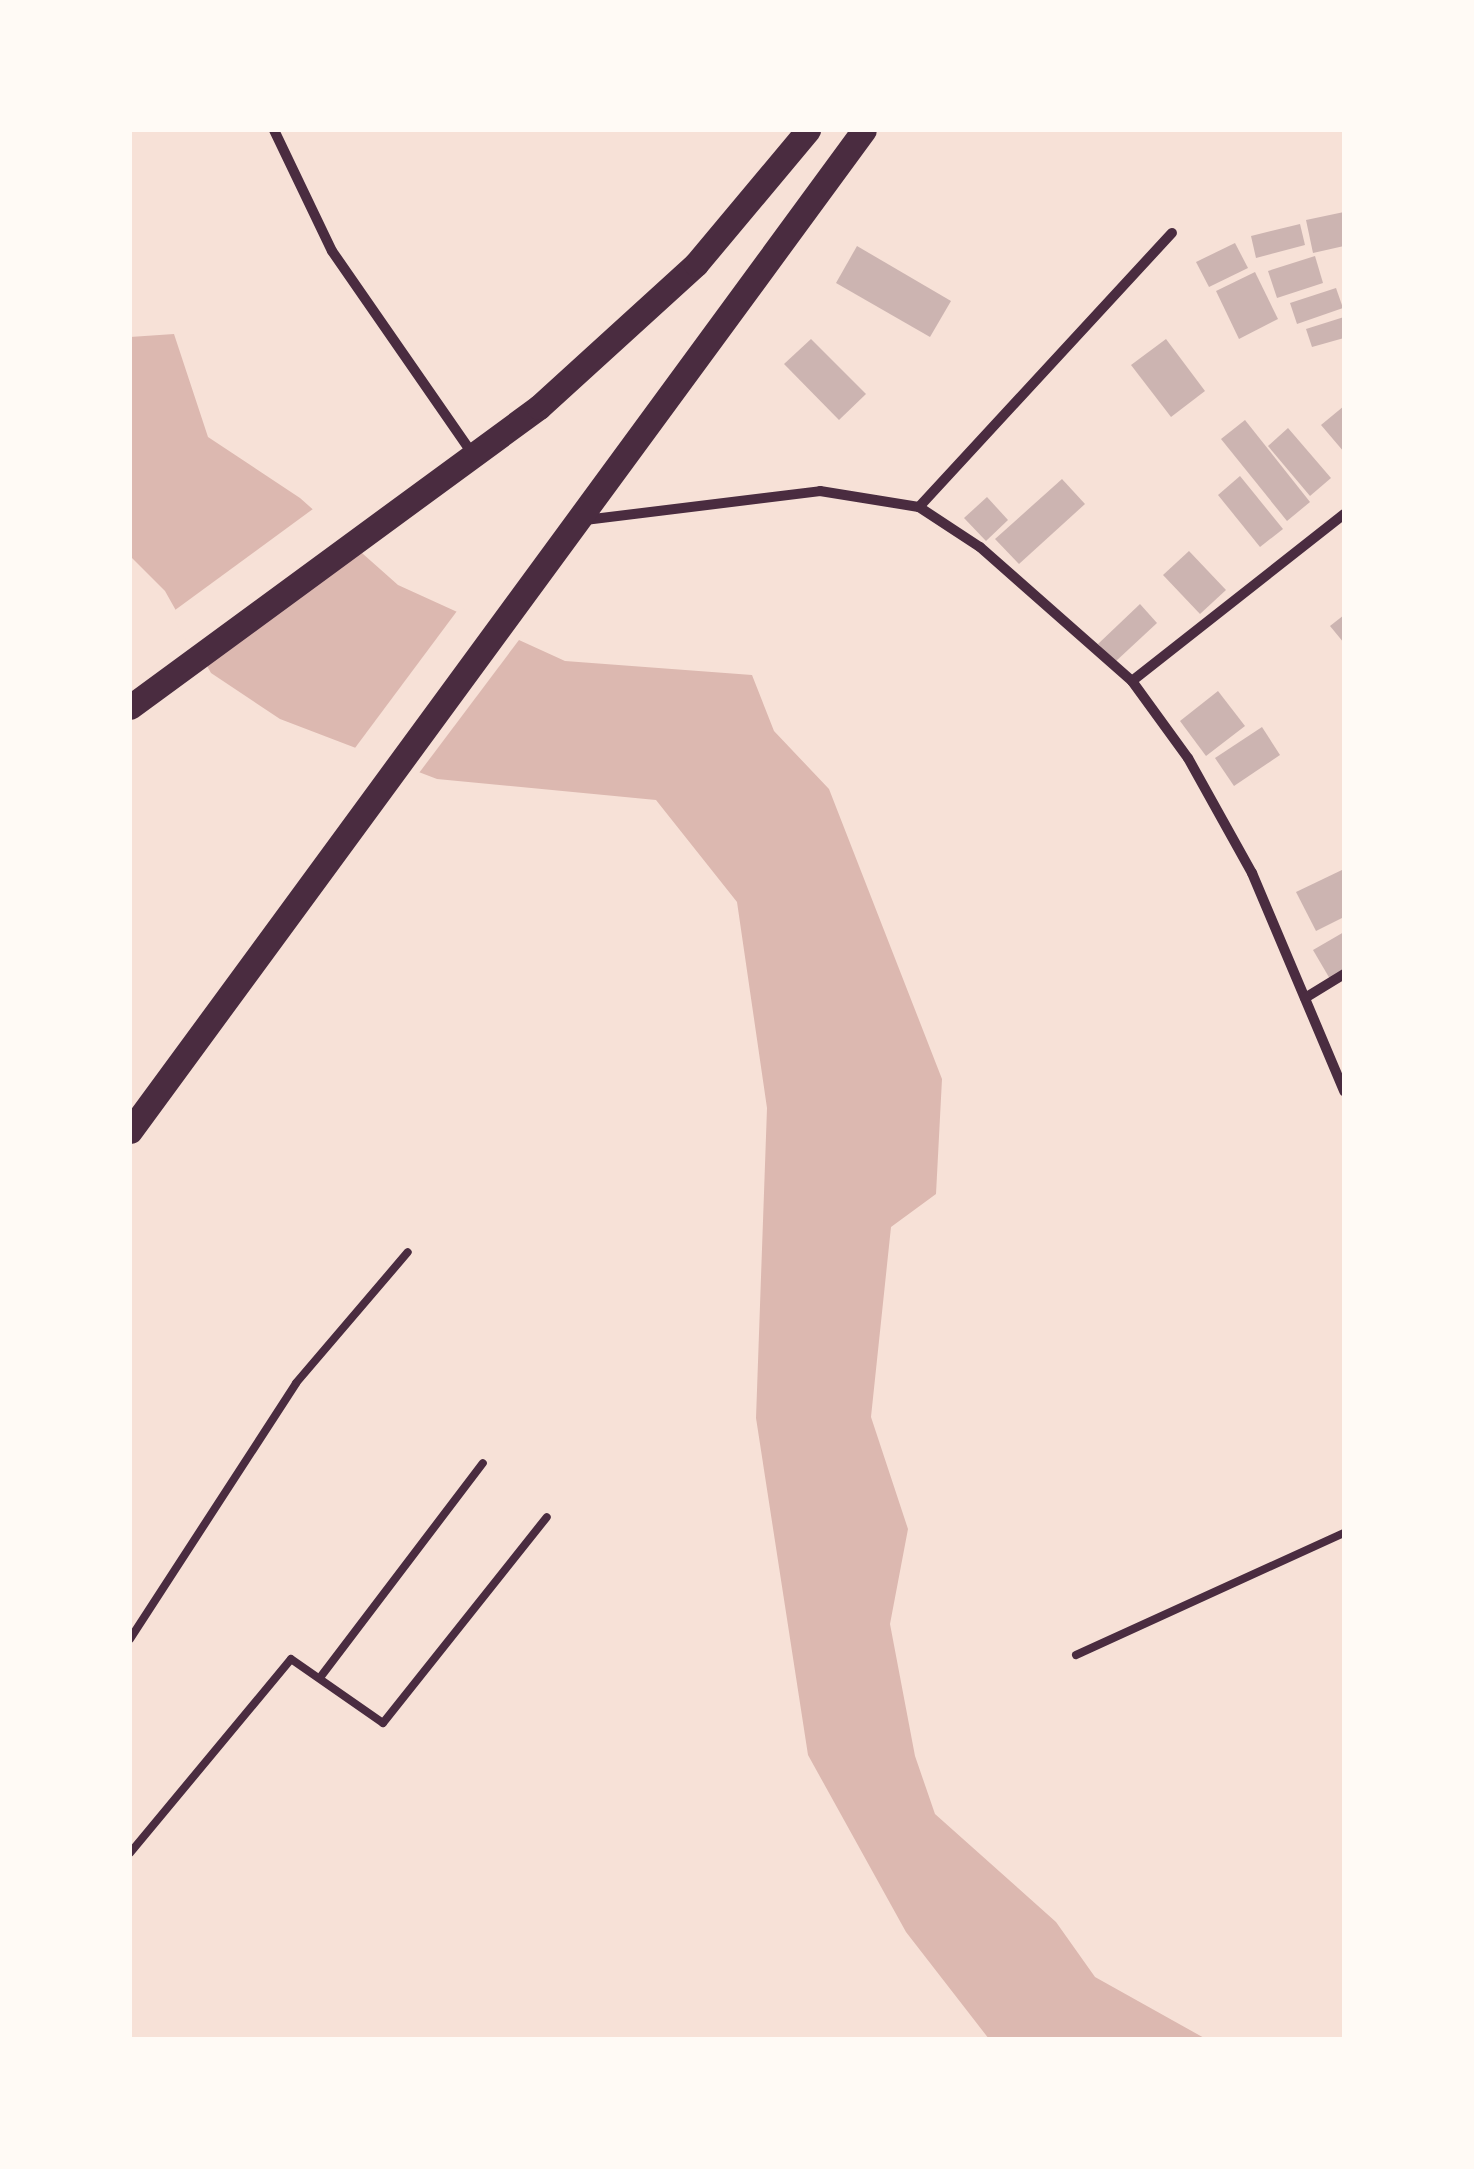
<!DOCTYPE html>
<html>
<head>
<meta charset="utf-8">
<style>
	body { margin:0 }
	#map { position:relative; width:1474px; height:2169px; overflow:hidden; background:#f7e1d7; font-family:Lato,sans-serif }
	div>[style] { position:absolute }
	.water>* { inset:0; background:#dcb8b0 }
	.pier>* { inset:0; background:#f7e1d7 }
	.building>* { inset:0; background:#ccb4b1 }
	.service>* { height:8px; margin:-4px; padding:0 4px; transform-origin:4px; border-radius:4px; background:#4a2c40 }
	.minor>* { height:10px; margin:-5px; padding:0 5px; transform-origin:5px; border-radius:5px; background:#4a2c40 }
	.primary>* { height:25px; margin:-12.5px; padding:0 12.5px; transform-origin:12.5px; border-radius:12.5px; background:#4a2c40 }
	span { translate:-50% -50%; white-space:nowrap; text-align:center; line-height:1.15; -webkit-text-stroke:8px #fffaf5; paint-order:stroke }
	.frame { position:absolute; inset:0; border:132px solid #fffaf5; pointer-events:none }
</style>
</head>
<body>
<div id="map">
	<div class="water">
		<i style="clip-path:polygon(174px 334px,208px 437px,300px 498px,398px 585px,565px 661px,752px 675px,774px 731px,829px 789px,942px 1079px,936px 1194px,891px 1227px,871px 1417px,908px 1529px,890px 1624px,915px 1756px,935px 1814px,1056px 1922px,1095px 1977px,1206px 2039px,989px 2039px,906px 1932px,808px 1755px,756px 1418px,767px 1108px,737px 902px,656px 800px,437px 779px,280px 719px,211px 673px,165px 591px,130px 556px,130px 337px)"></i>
	</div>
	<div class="pier">
		<i style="clip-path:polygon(317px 506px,363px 547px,200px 665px,171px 613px)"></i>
		<i style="clip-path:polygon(460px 607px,522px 636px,416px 777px,352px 752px)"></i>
	</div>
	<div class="building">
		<i style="clip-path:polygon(1344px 212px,1344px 246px,1313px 253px,1306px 220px)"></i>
		<i style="clip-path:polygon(1300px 224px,1305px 245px,1256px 258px,1251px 236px)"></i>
		<i style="clip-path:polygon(1235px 243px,1248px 268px,1209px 287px,1196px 262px)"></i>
		<i style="clip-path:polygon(857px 246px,951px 301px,930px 337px,836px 283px)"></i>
		<i style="clip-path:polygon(1315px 256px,1323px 283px,1277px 298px,1268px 271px)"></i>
		<i style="clip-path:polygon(1255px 272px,1278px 319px,1239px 339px,1216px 291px)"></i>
		<i style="clip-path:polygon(1336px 288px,1343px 308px,1297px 324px,1290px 303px)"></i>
		<i style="clip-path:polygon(1344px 317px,1344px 338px,1312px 347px,1306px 329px)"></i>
		<i style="clip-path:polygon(811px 339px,866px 394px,839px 420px,784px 364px)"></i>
		<i style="clip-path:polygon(1166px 339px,1205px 391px,1171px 417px,1131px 365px)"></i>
		<i style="clip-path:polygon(1344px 406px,1344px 452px,1321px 425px)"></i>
		<i style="clip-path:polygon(1245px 420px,1310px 502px,1287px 521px,1221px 439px)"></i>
		<i style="clip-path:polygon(1288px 428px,1331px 478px,1310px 496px,1268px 446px)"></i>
		<i style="clip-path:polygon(1240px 476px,1283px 529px,1260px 547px,1218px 495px)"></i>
		<i style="clip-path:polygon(1062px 479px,1085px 504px,1019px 564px,995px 539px)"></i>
		<i style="clip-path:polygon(987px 497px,1008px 520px,986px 541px,964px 518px)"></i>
		<i style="clip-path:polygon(1189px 551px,1226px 590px,1200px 614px,1163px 575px)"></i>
		<i style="clip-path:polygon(1140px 604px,1157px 623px,1115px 662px,1098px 644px)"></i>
		<i style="clip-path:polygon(1344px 615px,1344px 643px,1330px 626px)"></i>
		<i style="clip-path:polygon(1218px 691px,1245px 726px,1206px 756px,1180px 721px)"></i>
		<i style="clip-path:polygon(1262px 727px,1280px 755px,1234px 786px,1215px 758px)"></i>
		<i style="clip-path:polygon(1344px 869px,1344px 917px,1316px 931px,1296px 892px)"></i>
		<i style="clip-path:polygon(1344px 932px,1344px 971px,1330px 979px,1313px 950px)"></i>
	</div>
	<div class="service">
		<i style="left:130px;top:1639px;width:305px;rotate:-57deg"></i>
		<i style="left:296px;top:1383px;width:172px;rotate:-49.5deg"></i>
		<i style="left:1076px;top:1655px;width:294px;rotate:-24.5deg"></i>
		<i style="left:322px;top:1675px;width:266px;rotate:-52.8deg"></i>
		<i style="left:130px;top:1853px;width:252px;rotate:-50.3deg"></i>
		<i style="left:291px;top:1659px;width:112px;rotate:34.8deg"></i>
		<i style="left:383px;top:1723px;width:263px;rotate:-51.5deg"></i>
	</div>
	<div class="minor">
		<i style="left:274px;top:130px;width:134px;rotate:64.4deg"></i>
		<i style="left:332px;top:251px;width:249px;rotate:55.3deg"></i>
		<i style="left:919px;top:507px;width:373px;rotate:-47.3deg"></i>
		<i style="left:585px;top:520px;width:237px;rotate:-7deg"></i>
		<i style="left:820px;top:491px;width:100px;rotate:9.2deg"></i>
		<i style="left:919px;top:507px;width:73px;rotate:33.3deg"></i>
		<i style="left:980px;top:547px;width:203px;rotate:41.4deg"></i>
		<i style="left:1132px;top:681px;width:95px;rotate:54deg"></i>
		<i style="left:1188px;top:758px;width:132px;rotate:60.9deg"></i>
		<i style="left:1252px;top:873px;width:237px;rotate:67.1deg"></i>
		<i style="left:1132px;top:681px;width:270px;rotate:-38.2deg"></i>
		<i style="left:1305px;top:998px;width:46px;rotate:-31.6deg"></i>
	</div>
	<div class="primary">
		<i style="left:130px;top:707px;width:507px;rotate:-36.26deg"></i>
		<i style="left:539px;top:407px;width:212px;rotate:-42.3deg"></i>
		<i style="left:696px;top:264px;width:175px;rotate:-50.1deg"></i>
		<i style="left:130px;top:1131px;width:1241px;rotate:-53.75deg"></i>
	</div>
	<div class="frame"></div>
</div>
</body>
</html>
